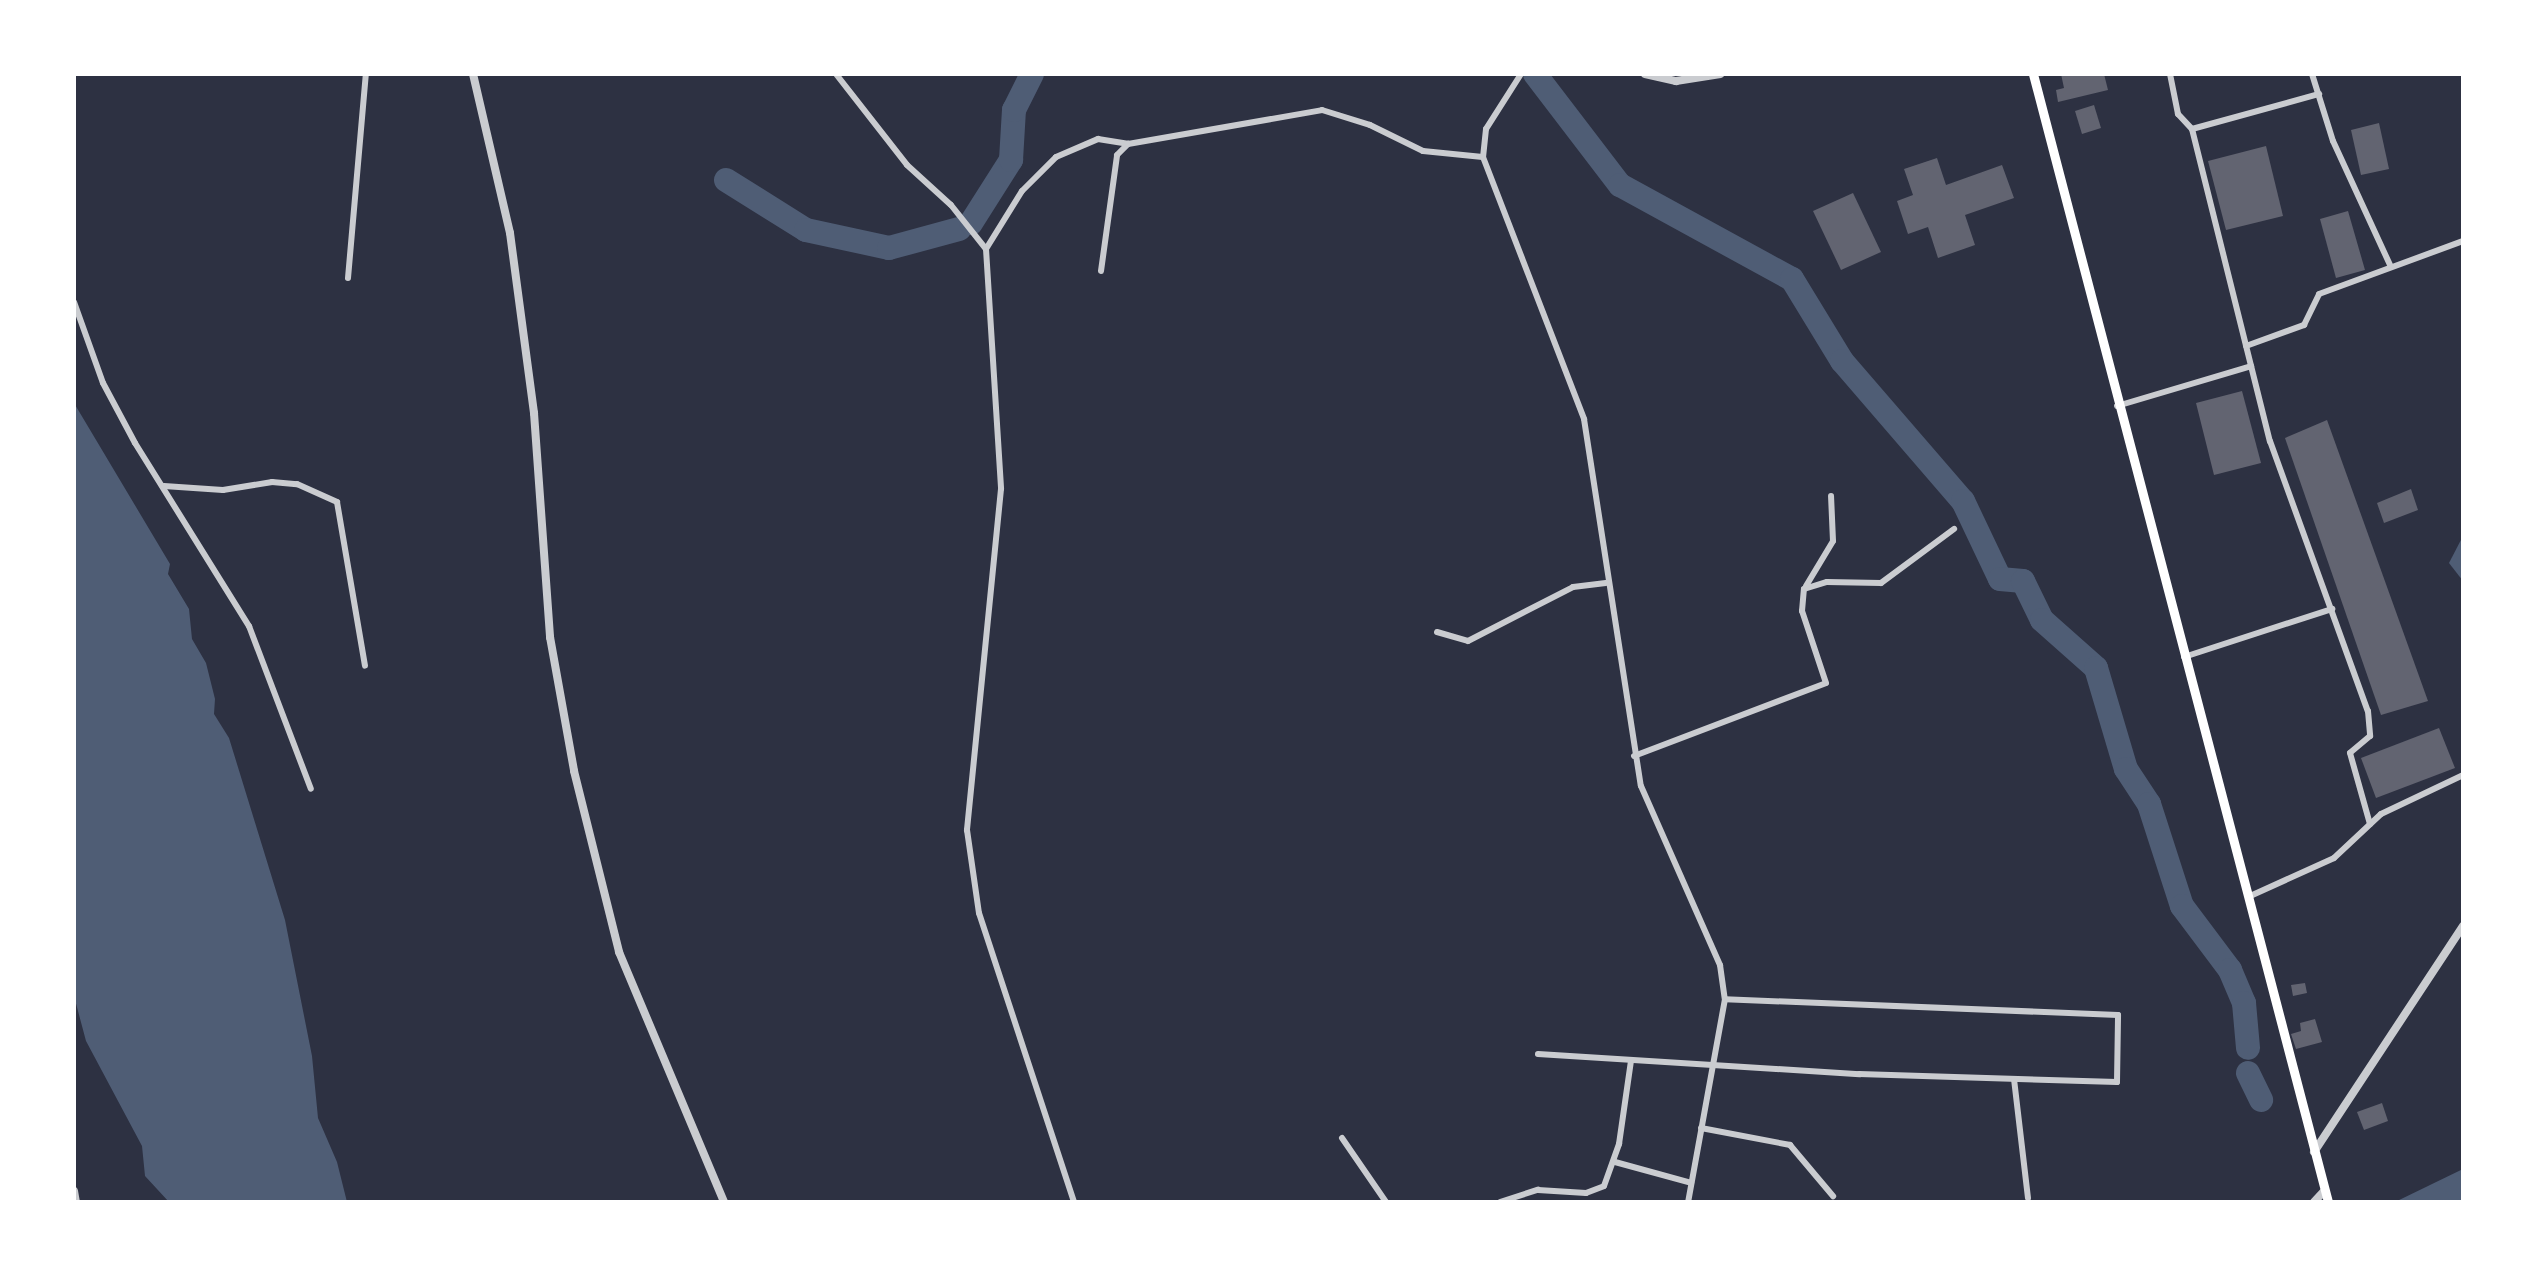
<!DOCTYPE html>
<html>
<head>
<meta charset="utf-8">
<style>
	body { margin:0 }
	#map { position:relative; width:2537px; height:1276px; overflow:hidden; background:#2d3142; font-family:"Public Sans",sans-serif }
	div>[style] { position:absolute }
	.water>* { inset:0; background:#4f5d75 }
	.river>* { height:24px; margin:-12px; padding:0 12px; transform-origin:12px; border-radius:12px; background:#4f5d75 }
	.building>* { inset:0; background:#626471 }
	.minor>* { height:6px; margin:-3px; padding:0 3px; transform-origin:3px; border-radius:3px; background:#caccd0 }
	.tertiary>* { height:8px; margin:-4px; padding:0 4px; transform-origin:4px; border-radius:4px; background:#caccd0 }
	.secondary>* { height:9px; margin:-4.5px; padding:0 4.5px; transform-origin:4.5px; border-radius:4.5px; background:#fff }
	span { translate:-50% -50%; white-space:nowrap; text-align:center; line-height:1.15; -webkit-text-stroke:6px #fff; paint-order:stroke }
	.frame { position:absolute; inset:0; border:76px solid #fff; pointer-events:none }
</style>
</head>
<body>
<div id="map">
	<div class="water">
		<i style="clip-path:polygon(74px 403px,170px 564px,168px 574px,189px 609px,192px 639px,206px 663px,215px 699px,214px 714px,229px 738px,285px 920px,312px 1056px,318px 1118px,337px 1162px,347px 1202px,169px 1202px,145px 1176px,142px 1146px,86px 1041px,74px 996px)"></i>
		<i style="clip-path:polygon(2463px 536px,2463px 581px,2449px 563px)"></i>
		<i style="clip-path:polygon(2463px 1169px,2463px 1202px,2395px 1202px)"></i>
	</div>
	<div class="river">
		<i style="left:1535px;top:74px;width:140px;rotate:52.6deg"></i>
		<i style="left:1620px;top:185px;width:196px;rotate:28.7deg"></i>
		<i style="left:1792px;top:279px;width:96px;rotate:58.6deg"></i>
		<i style="left:1842px;top:361px;width:185px;rotate:49.2deg"></i>
		<i style="left:1963px;top:501px;width:86px;rotate:64.6deg"></i>
		<i style="left:2000px;top:579px;width:23px;rotate:5deg"></i>
		<i style="left:2023px;top:581px;width:43px;rotate:64deg"></i>
		<i style="left:2042px;top:620px;width:72px;rotate:41.6deg"></i>
		<i style="left:2096px;top:668px;width:105px;rotate:73.5deg"></i>
		<i style="left:2126px;top:769px;width:42px;rotate:56.7deg"></i>
		<i style="left:2149px;top:804px;width:107px;rotate:72.1deg"></i>
		<i style="left:2182px;top:906px;width:80px;rotate:53.1deg"></i>
		<i style="left:2230px;top:970px;width:36px;rotate:67deg"></i>
		<i style="left:2244px;top:1003px;width:45px;rotate:84.9deg"></i>
		<i style="left:726px;top:180px;width:94px;rotate:32deg"></i>
		<i style="left:806px;top:230px;width:85px;rotate:12.2deg"></i>
		<i style="left:889px;top:248px;width:73px;rotate:-15.2deg"></i>
		<i style="left:971px;top:223px;width:75px;rotate:-57.6deg"></i>
		<i style="left:1011px;top:160px;width:50px;rotate:-86.6deg"></i>
		<i style="left:1014px;top:110px;width:40px;rotate:-63.4deg"></i>
		<i style="left:2248px;top:1073px;width:30px;rotate:64deg"></i>
	</div>
	<div class="building">
		<i style="clip-path:polygon(2061px 74px,2104px 74px,2108px 90px,2058px 102px,2056px 90px,2064px 88px)"></i>
		<i style="clip-path:polygon(2094px 105px,2101px 128px,2082px 134px,2075px 111px)"></i>
		<i style="clip-path:polygon(2379px 123px,2389px 169px,2361px 175px,2351px 130px)"></i>
		<i style="clip-path:polygon(2266px 146px,2283px 216px,2226px 230px,2208px 161px)"></i>
		<i style="clip-path:polygon(1937px 158px,1946px 185px,2002px 165px,2014px 198px,1965px 215px,1975px 245px,1938px 258px,1928px 227px,1908px 234px,1897px 201px,1913px 195px,1904px 169px)"></i>
		<i style="clip-path:polygon(1853px 193px,1881px 252px,1841px 270px,1813px 211px)"></i>
		<i style="clip-path:polygon(2348px 211px,2365px 270px,2336px 278px,2320px 219px)"></i>
		<i style="clip-path:polygon(2242px 391px,2261px 463px,2214px 475px,2196px 403px)"></i>
		<i style="clip-path:polygon(2327px 420px,2428px 701px,2381px 715px,2285px 438px)"></i>
		<i style="clip-path:polygon(2411px 489px,2418px 510px,2384px 523px,2377px 503px)"></i>
		<i style="clip-path:polygon(2439px 728px,2455px 768px,2376px 798px,2361px 758px)"></i>
		<i style="clip-path:polygon(2305px 983px,2307px 993px,2293px 996px,2291px 985px)"></i>
		<i style="clip-path:polygon(2315px 1019px,2322px 1042px,2296px 1049px,2291px 1034px,2301px 1031px,2300px 1023px)"></i>
		<i style="clip-path:polygon(2382px 1103px,2388px 1121px,2364px 1130px,2357px 1112px)"></i>
	</div>
	<div class="minor">
		<i style="left:836px;top:74px;width:115px;rotate:52deg"></i>
		<i style="left:907px;top:165px;width:59px;rotate:42.3deg"></i>
		<i style="left:951px;top:205px;width:56px;rotate:51.5deg"></i>
		<i style="left:1521px;top:74px;width:65px;rotate:122.5deg"></i>
		<i style="left:1486px;top:129px;width:28px;rotate:96deg"></i>
		<i style="left:1483px;top:157px;width:281px;rotate:68.9deg"></i>
		<i style="left:1584px;top:419px;width:371px;rotate:81.2deg"></i>
		<i style="left:1641px;top:786px;width:196px;rotate:66.2deg"></i>
		<i style="left:1720px;top:965px;width:34px;rotate:82deg"></i>
		<i style="left:1725px;top:999px;width:206px;rotate:100.3deg"></i>
		<i style="left:2170px;top:74px;width:41px;rotate:78.7deg"></i>
		<i style="left:2178px;top:114px;width:21px;rotate:47deg"></i>
		<i style="left:2192px;top:129px;width:322px;rotate:76deg"></i>
		<i style="left:2270px;top:441px;width:287px;rotate:70.1deg"></i>
		<i style="left:2368px;top:711px;width:25px;rotate:85deg"></i>
		<i style="left:2370px;top:736px;width:26px;rotate:140deg"></i>
		<i style="left:2350px;top:753px;width:74px;rotate:74.3deg"></i>
		<i style="left:2312px;top:74px;width:70px;rotate:72.6deg"></i>
		<i style="left:2333px;top:141px;width:136px;rotate:65.3deg"></i>
		<i style="left:2192px;top:129px;width:132px;rotate:-15.4deg"></i>
		<i style="left:986px;top:249px;width:240px;rotate:86.4deg"></i>
		<i style="left:1001px;top:489px;width:343px;rotate:95.7deg"></i>
		<i style="left:967px;top:830px;width:84px;rotate:81.8deg"></i>
		<i style="left:979px;top:913px;width:304px;rotate:71.8deg"></i>
		<i style="left:986px;top:249px;width:68px;rotate:-58.2deg"></i>
		<i style="left:1022px;top:191px;width:48px;rotate:-45deg"></i>
		<i style="left:1056px;top:157px;width:46px;rotate:-23.2deg"></i>
		<i style="left:1098px;top:139px;width:30px;rotate:9deg"></i>
		<i style="left:1101px;top:271px;width:117px;rotate:-82.1deg"></i>
		<i style="left:1117px;top:155px;width:16px;rotate:-45deg"></i>
		<i style="left:1128px;top:144px;width:197px;rotate:-9.9deg"></i>
		<i style="left:1322px;top:110px;width:50px;rotate:17.4deg"></i>
		<i style="left:1370px;top:125px;width:59px;rotate:26.1deg"></i>
		<i style="left:1423px;top:151px;width:60px;rotate:5.7deg"></i>
		<i style="left:348px;top:278px;width:205px;rotate:-85deg"></i>
		<i style="left:74px;top:302px;width:86px;rotate:70.3deg"></i>
		<i style="left:103px;top:383px;width:68px;rotate:61.9deg"></i>
		<i style="left:135px;top:443px;width:216px;rotate:58.1deg"></i>
		<i style="left:249px;top:626px;width:174px;rotate:69.2deg"></i>
		<i style="left:2246px;top:346px;width:62px;rotate:-19.9deg"></i>
		<i style="left:2304px;top:325px;width:34px;rotate:-64deg"></i>
		<i style="left:2319px;top:294px;width:153px;rotate:-20.2deg"></i>
		<i style="left:2117px;top:406px;width:140px;rotate:-16.6deg"></i>
		<i style="left:164px;top:486px;width:59px;rotate:3.9deg"></i>
		<i style="left:223px;top:490px;width:50px;rotate:-9.3deg"></i>
		<i style="left:272px;top:482px;width:25px;rotate:5deg"></i>
		<i style="left:297px;top:484px;width:44px;rotate:24.2deg"></i>
		<i style="left:337px;top:502px;width:166px;rotate:80.3deg"></i>
		<i style="left:1806px;top:586px;width:52px;rotate:-59deg"></i>
		<i style="left:1833px;top:541px;width:45px;rotate:-92.5deg"></i>
		<i style="left:1437px;top:632px;width:32px;rotate:16deg"></i>
		<i style="left:1468px;top:641px;width:118px;rotate:-27.2deg"></i>
		<i style="left:1573px;top:587px;width:33px;rotate:-7deg"></i>
		<i style="left:2184px;top:657px;width:156px;rotate:-18deg"></i>
		<i style="left:1634px;top:756px;width:205px;rotate:-20.8deg"></i>
		<i style="left:1826px;top:683px;width:76px;rotate:-108.4deg"></i>
		<i style="left:1802px;top:611px;width:22px;rotate:-85deg"></i>
		<i style="left:1804px;top:589px;width:24px;rotate:-17deg"></i>
		<i style="left:1827px;top:582px;width:54px;rotate:1.1deg"></i>
		<i style="left:1881px;top:583px;width:91px;rotate:-36.5deg"></i>
		<i style="left:2248px;top:897px;width:94px;rotate:-24.4deg"></i>
		<i style="left:2334px;top:858px;width:64px;rotate:-43.1deg"></i>
		<i style="left:2381px;top:814px;width:91px;rotate:-25.4deg"></i>
		<i style="left:1538px;top:1054px;width:322px;rotate:3.6deg"></i>
		<i style="left:1859px;top:1074px;width:258px;rotate:1.8deg"></i>
		<i style="left:2117px;top:1082px;width:67px;rotate:-89.1deg"></i>
		<i style="left:2118px;top:1015px;width:393px;rotate:-177.7deg"></i>
		<i style="left:2014px;top:1079px;width:120px;rotate:83.3deg"></i>
		<i style="left:1701px;top:1128px;width:91px;rotate:10.8deg"></i>
		<i style="left:1790px;top:1145px;width:67px;rotate:49.9deg"></i>
		<i style="left:1342px;top:1138px;width:78px;rotate:55.5deg"></i>
		<i style="left:1615px;top:1162px;width:79px;rotate:15.4deg"></i>
		<i style="left:1500px;top:1202px;width:40px;rotate:-18deg"></i>
		<i style="left:1538px;top:1190px;width:48px;rotate:3.6deg"></i>
		<i style="left:1586px;top:1193px;width:19px;rotate:-21deg"></i>
		<i style="left:1604px;top:1186px;width:45px;rotate:-70.3deg"></i>
		<i style="left:1619px;top:1144px;width:84px;rotate:-81.8deg"></i>
	</div>
	<div class="tertiary">
		<i style="left:473px;top:74px;width:163px;rotate:76.9deg"></i>
		<i style="left:510px;top:233px;width:182px;rotate:82.4deg"></i>
		<i style="left:534px;top:413px;width:225px;rotate:85.9deg"></i>
		<i style="left:550px;top:637px;width:136px;rotate:79.8deg"></i>
		<i style="left:574px;top:771px;width:187px;rotate:76deg"></i>
		<i style="left:619px;top:952px;width:271px;rotate:67.2deg"></i>
		<i style="left:1645px;top:74px;width:32px;rotate:13deg"></i>
		<i style="left:1676px;top:81px;width:45px;rotate:-9deg"></i>
		<i style="left:2314px;top:1152px;width:271px;rotate:-56.6deg"></i>
		<i style="left:74px;top:1191px;width:11px;rotate:80deg"></i>
		<i style="left:2314px;top:1202px;width:16px;rotate:-47deg"></i>
	</div>
	<div class="secondary">
		<i style="left:2033px;top:74px;width:1166px;rotate:75.34deg"></i>
	</div>
	<div class="frame"></div>
</div>
</body>
</html>
